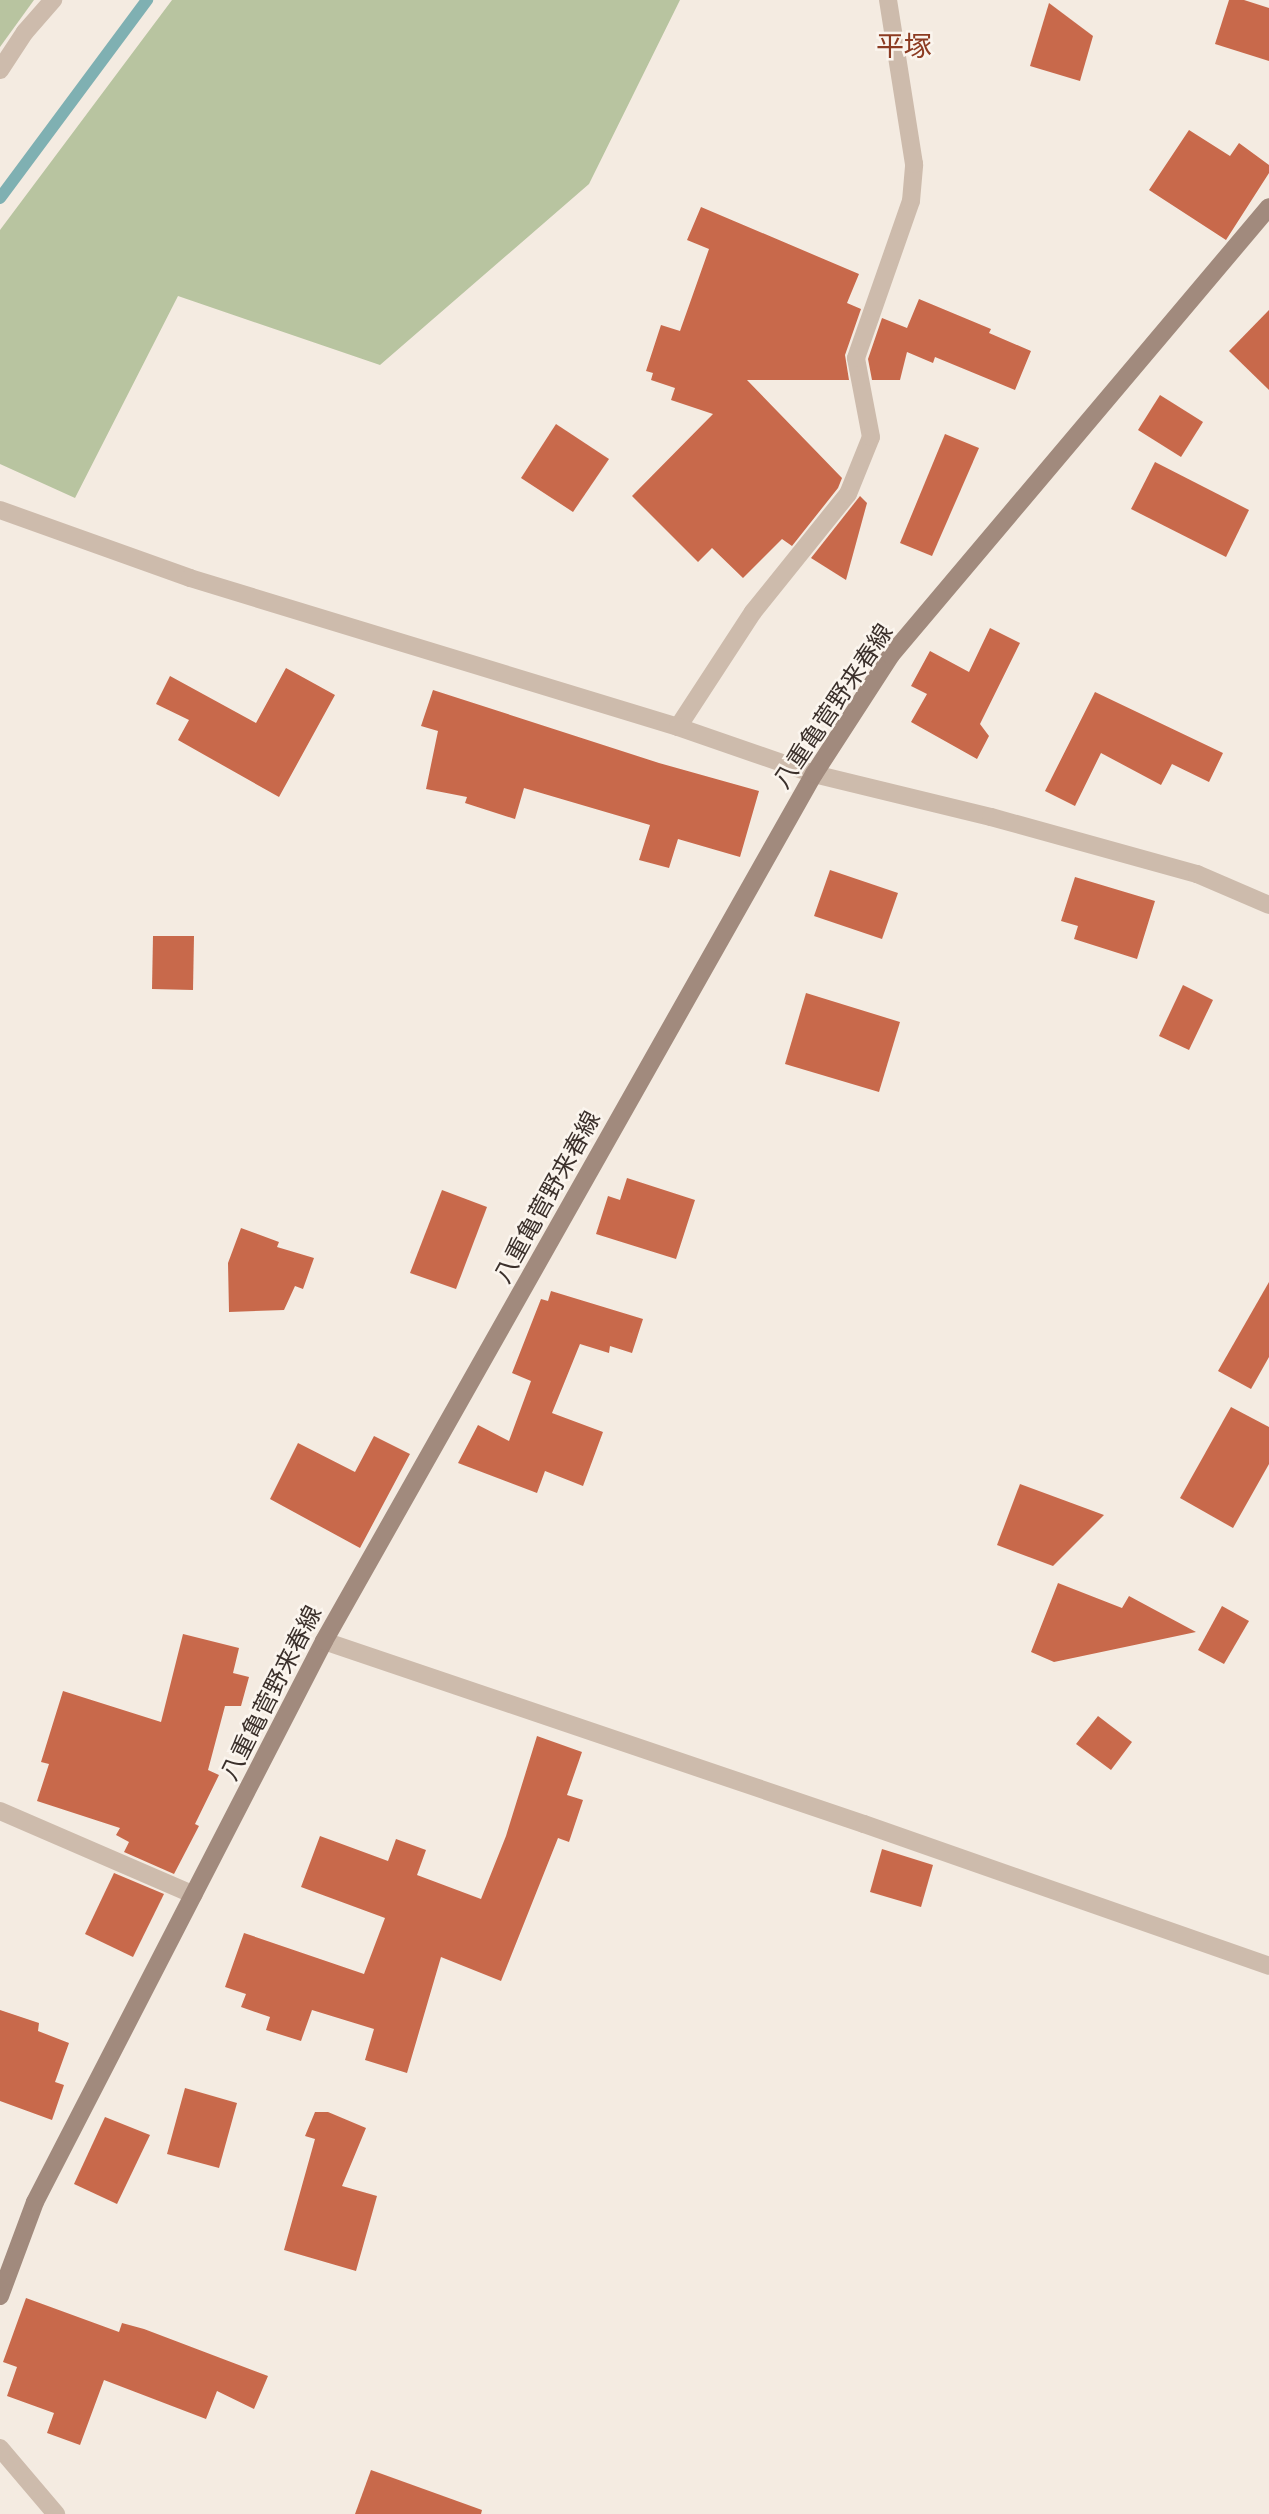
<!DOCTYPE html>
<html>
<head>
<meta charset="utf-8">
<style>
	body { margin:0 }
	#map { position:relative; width:1269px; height:2514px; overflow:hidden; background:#f4ebe1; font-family:"IBM Plex Sans","Noto Sans JP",sans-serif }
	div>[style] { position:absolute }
	.green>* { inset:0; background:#b8c4a0 }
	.stream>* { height:12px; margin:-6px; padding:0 6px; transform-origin:6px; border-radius:6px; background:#7fb0b2 }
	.building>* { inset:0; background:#c8694b }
	.minor>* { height:18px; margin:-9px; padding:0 9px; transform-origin:9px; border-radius:9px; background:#cdbbac }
	.tertiary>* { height:18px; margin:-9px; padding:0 9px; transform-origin:9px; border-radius:9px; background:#cdbbac }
	.secondary>* { height:18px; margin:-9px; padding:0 9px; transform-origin:9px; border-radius:9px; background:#a18a7d }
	span { translate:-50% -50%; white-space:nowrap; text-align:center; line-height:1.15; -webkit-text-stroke:5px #fbf5ee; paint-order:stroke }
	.street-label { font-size:24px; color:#3b302b }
	.quarter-label { font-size:28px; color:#8c3b22 }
</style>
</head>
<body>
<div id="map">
	<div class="green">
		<i style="clip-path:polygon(0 0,34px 0,0 47px)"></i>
		<i style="clip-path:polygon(172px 0,680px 0,589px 184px,380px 365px,178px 296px,75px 498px,0 464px,0 230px)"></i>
	</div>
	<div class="stream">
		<i style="left:0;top:198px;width:247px;rotate:-53.4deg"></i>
	</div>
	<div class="building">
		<i style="clip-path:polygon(1229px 0,1244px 0,1269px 8px,1269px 61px,1215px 44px)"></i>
		<i style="clip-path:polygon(1049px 3px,1093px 36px,1080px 81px,1030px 66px)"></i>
		<i style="clip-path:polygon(1189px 130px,1230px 156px,1239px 143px,1269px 165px,1269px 173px,1226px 240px,1149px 190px)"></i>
		<i style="clip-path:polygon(701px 207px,859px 274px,847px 303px,861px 309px,845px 355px,849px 380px,747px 380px,842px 478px,838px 488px,792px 546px,782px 539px,743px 578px,712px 548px,698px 562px,632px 496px,713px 414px,671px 400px,675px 388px,651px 380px,653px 373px,646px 371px,661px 325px,680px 331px,709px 249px,687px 240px)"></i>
		<i style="clip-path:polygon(919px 299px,991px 329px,989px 333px,1031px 351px,1015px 390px,935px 357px,933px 363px,907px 352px,900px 380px,872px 380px,868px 359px,882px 318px,907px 328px)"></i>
		<i style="clip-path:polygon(1269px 310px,1269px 390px,1229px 351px)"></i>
		<i style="clip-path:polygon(1160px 395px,1203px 422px,1181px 457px,1138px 430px)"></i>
		<i style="clip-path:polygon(556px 424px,609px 459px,573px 512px,521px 478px)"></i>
		<i style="clip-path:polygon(945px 434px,979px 448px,932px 556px,900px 543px)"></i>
		<i style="clip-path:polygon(1155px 462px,1249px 510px,1226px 557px,1131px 509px)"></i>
		<i style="clip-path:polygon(860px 496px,867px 503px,846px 580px,811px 558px)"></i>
		<i style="clip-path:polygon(990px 628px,1020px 643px,980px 724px,989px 736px,977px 759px,911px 722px,927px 694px,911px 686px,930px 651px,969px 672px)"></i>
		<i style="clip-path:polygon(286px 668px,335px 695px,279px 797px,178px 740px,189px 720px,156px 704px,170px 676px,256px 723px)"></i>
		<i style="clip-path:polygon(433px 690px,659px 763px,759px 791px,740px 857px,678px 839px,669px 868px,639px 860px,650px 825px,524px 788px,515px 819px,465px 803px,467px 797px,426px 789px,438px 731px,421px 726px)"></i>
		<i style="clip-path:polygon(1095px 692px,1223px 753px,1209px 782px,1172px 764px,1161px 785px,1101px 753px,1075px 806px,1045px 791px)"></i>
		<i style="clip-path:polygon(830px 870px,898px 893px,882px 939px,814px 916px)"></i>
		<i style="clip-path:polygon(1075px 877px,1155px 901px,1137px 959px,1074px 939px,1078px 926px,1061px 921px)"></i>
		<i style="clip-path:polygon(153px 936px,194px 936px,193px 990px,152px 989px)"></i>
		<i style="clip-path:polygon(1183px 985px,1213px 1000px,1189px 1050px,1159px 1036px)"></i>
		<i style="clip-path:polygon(806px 993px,900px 1022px,879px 1092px,785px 1064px)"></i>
		<i style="clip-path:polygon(627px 1178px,695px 1200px,676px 1259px,596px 1234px,608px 1196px,620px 1200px)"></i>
		<i style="clip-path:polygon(442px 1190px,487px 1207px,456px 1289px,410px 1273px)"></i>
		<i style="clip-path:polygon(241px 1228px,279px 1242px,277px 1247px,314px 1258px,303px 1289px,295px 1286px,284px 1310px,229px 1312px,228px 1263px)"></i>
		<i style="clip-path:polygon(1269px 1282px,1269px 1357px,1251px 1389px,1218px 1371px)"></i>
		<i style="clip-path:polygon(551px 1291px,643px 1319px,632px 1353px,610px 1346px,609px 1353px,580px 1344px,552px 1413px,603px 1432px,583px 1486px,545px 1471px,537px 1493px,458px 1463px,478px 1425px,509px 1441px,531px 1381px,512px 1373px,541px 1299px,548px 1301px)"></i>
		<i style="clip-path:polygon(1231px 1407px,1269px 1427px,1269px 1464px,1233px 1528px,1180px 1498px)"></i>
		<i style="clip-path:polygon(374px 1436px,410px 1454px,360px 1548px,270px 1499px,298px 1443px,355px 1472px)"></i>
		<i style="clip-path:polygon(1020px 1484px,1104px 1515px,1053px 1566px,997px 1545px)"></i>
		<i style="clip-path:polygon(1058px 1583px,1122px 1608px,1129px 1596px,1196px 1632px,1054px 1662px,1031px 1652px)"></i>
		<i style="clip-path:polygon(1222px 1606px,1249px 1621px,1224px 1664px,1198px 1650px)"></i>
		<i style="clip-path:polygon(183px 1634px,239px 1648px,233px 1673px,249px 1677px,241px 1706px,225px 1706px,208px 1770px,219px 1775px,195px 1824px,199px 1826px,174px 1874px,124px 1852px,129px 1842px,116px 1835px,120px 1828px,37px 1801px,49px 1764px,41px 1762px,63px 1691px,161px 1722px)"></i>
		<i style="clip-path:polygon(1098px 1716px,1132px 1742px,1111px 1770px,1076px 1744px)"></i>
		<i style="clip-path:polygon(537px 1736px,582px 1752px,567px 1795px,583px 1800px,569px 1842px,558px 1838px,501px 1981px,441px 1957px,407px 2073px,365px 2060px,374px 2029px,312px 2010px,301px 2041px,266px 2030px,270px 2017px,241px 2007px,246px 1994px,225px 1987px,244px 1933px,364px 1974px,385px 1918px,301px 1887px,320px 1836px,388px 1861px,396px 1839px,426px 1850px,417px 1875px,481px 1899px,506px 1836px)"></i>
		<i style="clip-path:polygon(882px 1849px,933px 1865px,921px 1907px,870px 1892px)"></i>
		<i style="clip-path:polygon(114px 1873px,164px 1894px,133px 1957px,85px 1934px)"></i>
		<i style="clip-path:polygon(0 2010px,39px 2023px,38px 2031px,69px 2043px,55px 2082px,64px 2085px,52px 2120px,0 2101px)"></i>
		<i style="clip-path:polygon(185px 2088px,237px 2103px,219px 2168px,167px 2154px)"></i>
		<i style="clip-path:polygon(315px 2112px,328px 2112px,366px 2128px,342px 2186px,377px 2196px,356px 2271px,284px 2250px,315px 2139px,305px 2136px)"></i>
		<i style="clip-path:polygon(105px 2117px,150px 2135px,117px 2204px,74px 2184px)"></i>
		<i style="clip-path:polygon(26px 2298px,119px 2332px,122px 2323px,144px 2329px,268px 2376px,254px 2409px,217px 2391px,206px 2419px,104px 2380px,80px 2445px,47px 2433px,54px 2413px,7px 2396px,17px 2367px,3px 2362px)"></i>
		<i style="clip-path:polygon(371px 2470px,482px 2510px,481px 2514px,355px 2514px)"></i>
	</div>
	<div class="minor">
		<i style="left:678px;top:727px;width:137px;rotate:-56.9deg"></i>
		<i style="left:753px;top:612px;width:151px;rotate:-51.2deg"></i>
		<i style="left:848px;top:494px;width:61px;rotate:-68deg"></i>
		<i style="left:871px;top:437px;width:80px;rotate:-100.8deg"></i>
		<i style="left:856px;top:358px;width:166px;rotate:-70.7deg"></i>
		<i style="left:911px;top:201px;width:37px;rotate:-85deg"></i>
		<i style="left:914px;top:164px;width:166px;rotate:-99deg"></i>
		<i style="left:324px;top:1641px;width:570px;rotate:18.72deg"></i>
		<i style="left:864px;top:1824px;width:429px;rotate:19.3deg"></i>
		<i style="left:0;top:1811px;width:211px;rotate:23.4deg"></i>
	</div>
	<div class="tertiary">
		<i style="left:0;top:70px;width:45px;rotate:-56.7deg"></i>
		<i style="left:25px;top:32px;width:43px;rotate:-48.8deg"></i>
		<i style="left:0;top:510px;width:202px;rotate:19.7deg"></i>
		<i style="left:190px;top:578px;width:510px;rotate:16.98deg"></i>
		<i style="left:678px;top:727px;width:144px;rotate:19.1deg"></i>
		<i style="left:814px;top:774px;width:182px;rotate:13.7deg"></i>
		<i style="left:991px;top:817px;width:214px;rotate:15.5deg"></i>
		<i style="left:1197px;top:874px;width:78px;rotate:23.3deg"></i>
		<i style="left:0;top:2448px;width:87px;rotate:49.7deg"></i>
	</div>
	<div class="secondary">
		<i style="left:0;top:2296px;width:100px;rotate:-69.6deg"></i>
		<i style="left:35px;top:2202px;width:631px;rotate:-62.74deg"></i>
		<i style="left:324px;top:1641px;width:996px;rotate:-60.53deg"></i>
		<i style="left:814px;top:774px;width:142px;rotate:-57.1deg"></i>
		<i style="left:891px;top:655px;width:586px;rotate:-49.84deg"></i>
	</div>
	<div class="street-label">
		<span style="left:833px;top:706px;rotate:-56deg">八重亀菅野来春線</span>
		<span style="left:547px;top:1197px;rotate:-61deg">八重亀菅野来春線</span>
		<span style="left:271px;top:1693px;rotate:-63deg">八重亀菅野来春線</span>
	</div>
	<div class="quarter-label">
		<span style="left:904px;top:46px">平塚</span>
	</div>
</div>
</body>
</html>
